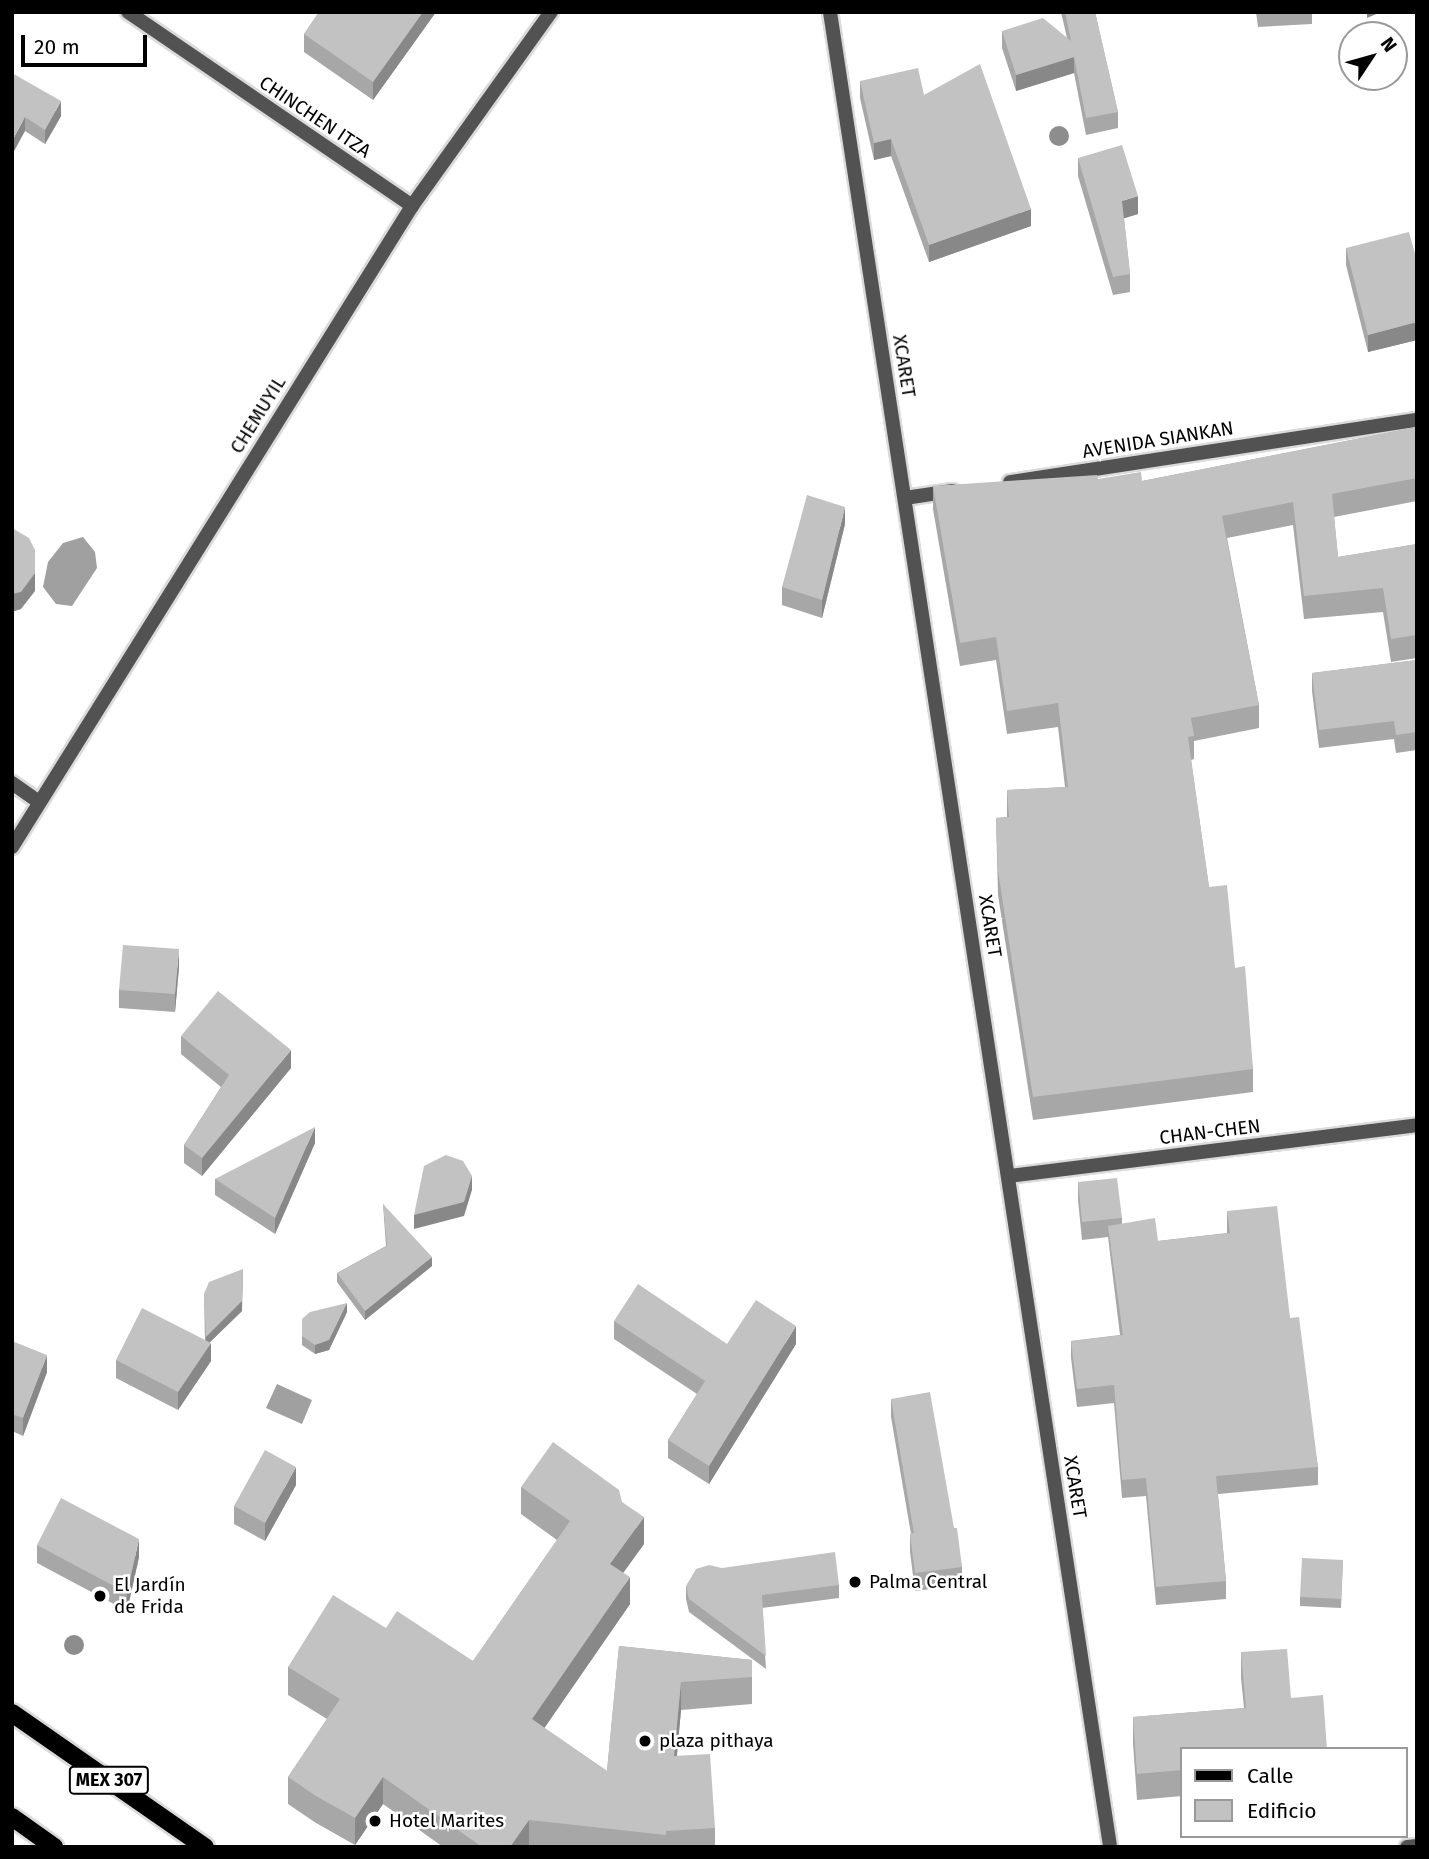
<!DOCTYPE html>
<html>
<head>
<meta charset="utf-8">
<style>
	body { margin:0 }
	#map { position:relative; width:1429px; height:1859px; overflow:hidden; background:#fff; font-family:"Fira Sans",sans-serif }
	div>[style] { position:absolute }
	.water>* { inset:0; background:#a0a0a0 }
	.roads { filter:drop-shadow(2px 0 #dbdbdb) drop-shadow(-2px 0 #dbdbdb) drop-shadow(0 2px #dbdbdb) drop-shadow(0 -2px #dbdbdb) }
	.minor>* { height:14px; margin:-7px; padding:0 7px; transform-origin:7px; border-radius:7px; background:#525252 }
	.tertiary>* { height:14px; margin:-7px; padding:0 7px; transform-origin:7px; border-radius:7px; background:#525252 }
	.primary>* { height:18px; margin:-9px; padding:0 9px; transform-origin:9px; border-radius:9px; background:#000 }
	.trees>* { width:20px; height:20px; margin:-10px; border-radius:50%; background:#8d8d8d }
	.wall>* { inset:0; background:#a7a7a7 }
	.shaded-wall>* { inset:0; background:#888 }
	.building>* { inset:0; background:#c2c2c2 }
	.dots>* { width:19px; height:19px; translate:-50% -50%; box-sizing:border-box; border:4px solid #fff; border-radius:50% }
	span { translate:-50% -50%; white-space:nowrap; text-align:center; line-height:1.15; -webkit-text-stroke:5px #fff; paint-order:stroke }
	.shield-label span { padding:2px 5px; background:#fff; border:2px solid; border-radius:5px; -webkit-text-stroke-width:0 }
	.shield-label { font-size:18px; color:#000; font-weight:700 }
	.street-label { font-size:19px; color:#000 }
	.poi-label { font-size:19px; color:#000 }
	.left { translate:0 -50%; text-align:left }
	.frame { position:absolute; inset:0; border:14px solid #000; pointer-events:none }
	.legend { position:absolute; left:1180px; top:1747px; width:228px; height:91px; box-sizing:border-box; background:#fff; border:2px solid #999; margin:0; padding:9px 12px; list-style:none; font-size:21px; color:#000 }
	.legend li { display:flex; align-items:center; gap:14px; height:35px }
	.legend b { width:35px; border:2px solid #999 }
	.north { position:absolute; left:1338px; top:21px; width:70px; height:70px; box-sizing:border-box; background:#fff; border:2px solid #999; border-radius:50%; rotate:54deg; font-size:19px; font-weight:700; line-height:28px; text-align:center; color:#000 }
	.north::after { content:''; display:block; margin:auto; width:24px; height:32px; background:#000; clip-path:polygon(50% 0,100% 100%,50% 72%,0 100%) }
	.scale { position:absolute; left:21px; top:35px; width:126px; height:32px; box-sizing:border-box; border:4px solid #000; border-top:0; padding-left:9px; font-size:21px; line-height:24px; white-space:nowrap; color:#000; -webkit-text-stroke:5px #fff; paint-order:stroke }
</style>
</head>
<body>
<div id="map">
	<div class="water">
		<i style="clip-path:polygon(83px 537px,95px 552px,97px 568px,72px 606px,56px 604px,43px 587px,48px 562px,63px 543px)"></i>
		<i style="clip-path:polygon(277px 1384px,312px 1400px,302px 1424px,266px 1408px)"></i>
	</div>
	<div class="roads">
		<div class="minor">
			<i style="left:128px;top:12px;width:344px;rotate:34.3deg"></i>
			<i style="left:830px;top:12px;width:1856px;rotate:81.32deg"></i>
			<i style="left:1010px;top:482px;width:412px;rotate:-8.7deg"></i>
			<i style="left:905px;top:498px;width:48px;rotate:-8.5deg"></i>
			<i style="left:12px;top:783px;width:33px;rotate:35deg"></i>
			<i style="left:12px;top:847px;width:756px;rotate:-58.03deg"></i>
			<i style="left:412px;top:206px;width:239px;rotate:-54.4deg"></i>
			<i style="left:1009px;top:1176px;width:411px;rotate:-7.1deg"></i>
		</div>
		<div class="tertiary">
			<i style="left:1407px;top:1847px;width:10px;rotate:-6deg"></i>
		</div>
		<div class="primary">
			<i style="left:12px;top:1713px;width:235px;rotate:34.8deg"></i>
			<i style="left:12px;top:1817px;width:52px;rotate:35.5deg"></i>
		</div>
	</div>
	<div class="trees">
		<i style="left:1059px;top:136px"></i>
		<i style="left:74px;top:1645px"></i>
	</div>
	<div class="wall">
		<i style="clip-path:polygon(319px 12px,436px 12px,373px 100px,304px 52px,304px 34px)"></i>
		<i style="clip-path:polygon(1061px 12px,1095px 12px,1118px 112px,1118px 128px,1086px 135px,1074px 73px,1016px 91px,1002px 48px,1002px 31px,1067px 38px)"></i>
		<i style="clip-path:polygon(1256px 12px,1312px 12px,1312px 24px,1258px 27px)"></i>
		<i style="clip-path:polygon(12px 73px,61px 116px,45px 144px,25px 131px)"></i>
		<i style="clip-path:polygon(860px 81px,924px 95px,1031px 226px,929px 262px,891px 156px,874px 160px,860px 98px)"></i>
		<i style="clip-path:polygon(1078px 158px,1138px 214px,1124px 218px,1130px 274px,1130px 292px,1113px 295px,1078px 176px)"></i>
		<i style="clip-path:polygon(1346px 248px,1417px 261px,1417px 340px,1368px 352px,1346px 265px)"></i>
		<i style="clip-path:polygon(1417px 427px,1417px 501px,1334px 517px,1338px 557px,1417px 544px,1417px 658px,1391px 662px,1383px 612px,1304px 619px,1293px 525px,1227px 538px,1259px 705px,1259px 728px,1194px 741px,1194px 759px,1191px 760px,1209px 887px,1235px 968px,1253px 1069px,1253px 1092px,1033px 1120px,998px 895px,996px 818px,1007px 817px,1007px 790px,1065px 787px,1058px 727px,1007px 734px,996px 660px,960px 666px,933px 509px,933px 486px,1098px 479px,1142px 481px)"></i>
		<i style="clip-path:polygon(845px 524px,822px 618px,782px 605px,782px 587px)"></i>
		<i style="clip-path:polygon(1417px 660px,1417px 750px,1396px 753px,1394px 739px,1319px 748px,1312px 691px,1312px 673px)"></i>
		<i style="clip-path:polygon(179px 967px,175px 1012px,119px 1008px,119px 990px)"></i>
		<i style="clip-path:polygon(181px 1036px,291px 1068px,202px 1176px,184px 1163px,184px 1145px,221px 1087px,181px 1054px)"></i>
		<i style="clip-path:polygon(315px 1143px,275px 1234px,215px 1195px,215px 1179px)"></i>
		<i style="clip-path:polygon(1078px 1182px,1122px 1218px,1122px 1224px,1158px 1241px,1227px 1233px,1227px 1211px,1290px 1318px,1318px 1467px,1318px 1485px,1218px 1494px,1226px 1581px,1226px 1599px,1156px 1605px,1146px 1496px,1122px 1498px,1114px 1403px,1077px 1407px,1071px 1358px,1071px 1341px,1120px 1335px,1108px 1237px,1082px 1240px,1078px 1200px)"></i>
		<i style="clip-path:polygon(383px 1204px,432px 1266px,365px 1320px,337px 1282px,337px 1273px,386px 1246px)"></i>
		<i style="clip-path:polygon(204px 1294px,242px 1311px,209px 1343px,211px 1361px,178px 1410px,116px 1378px,116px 1360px,205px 1341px)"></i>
		<i style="clip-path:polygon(347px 1312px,329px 1350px,315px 1354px,302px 1345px,302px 1336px)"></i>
		<i style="clip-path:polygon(614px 1321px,727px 1344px,796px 1344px,709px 1484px,668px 1458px,668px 1440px,697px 1394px,614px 1339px)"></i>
		<i style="clip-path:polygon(12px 1341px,47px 1372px,23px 1436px,12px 1431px)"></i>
		<i style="clip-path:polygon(891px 1399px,954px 1528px,962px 1567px,962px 1585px,915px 1591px,910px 1552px,910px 1534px,911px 1534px,891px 1417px)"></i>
		<i style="clip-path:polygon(296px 1485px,265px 1541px,234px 1524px,234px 1506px)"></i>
		<i style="clip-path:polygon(521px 1487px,622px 1502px,644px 1544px,623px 1573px,630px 1604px,544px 1728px,607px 1771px,619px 1646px,752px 1660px,752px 1704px,681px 1710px,677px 1756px,715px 1828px,715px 1847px,443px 1847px,383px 1804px,355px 1845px,316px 1823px,288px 1804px,288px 1777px,327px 1719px,288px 1695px,288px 1667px,386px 1628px,473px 1661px,557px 1540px,521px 1514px)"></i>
		<i style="clip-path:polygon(37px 1545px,139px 1557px,127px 1611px,37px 1563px)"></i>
		<i style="clip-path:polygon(1343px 1560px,1341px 1608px,1300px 1606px,1300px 1597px)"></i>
		<i style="clip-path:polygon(839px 1585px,839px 1598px,762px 1608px,766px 1669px,689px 1612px,686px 1599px,686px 1586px)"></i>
		<i style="clip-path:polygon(1241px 1652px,1291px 1698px,1182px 1749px,1182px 1796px,1137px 1800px,1133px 1743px,1133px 1717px,1244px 1708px,1241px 1678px)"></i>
	</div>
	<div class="shaded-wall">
		<i style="clip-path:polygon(423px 12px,436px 12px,373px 100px,373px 82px)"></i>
		<i style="clip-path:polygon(1367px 12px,1381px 12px,1367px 18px)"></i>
		<i style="clip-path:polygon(1074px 57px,1074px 73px,1016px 91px,1016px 75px)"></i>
		<i style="clip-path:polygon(61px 101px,61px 116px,45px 144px,45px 130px)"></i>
		<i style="clip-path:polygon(25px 117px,25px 131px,12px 155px,12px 141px)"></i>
		<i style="clip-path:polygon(891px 139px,891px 156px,874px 160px,874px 143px)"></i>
		<i style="clip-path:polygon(1138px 196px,1138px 214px,1122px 219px,1122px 201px)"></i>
		<i style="clip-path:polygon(1031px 209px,1031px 226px,929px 262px,929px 245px)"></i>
		<i style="clip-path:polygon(1417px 322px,1417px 340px,1368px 352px,1368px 335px)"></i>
		<i style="clip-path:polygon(845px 507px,845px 524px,822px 618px,822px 600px)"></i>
		<i style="clip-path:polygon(35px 550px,35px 591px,21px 609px,12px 612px,12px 594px)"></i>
		<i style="clip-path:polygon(179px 949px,179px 967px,175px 1012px,175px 994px)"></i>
		<i style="clip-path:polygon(291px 1050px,291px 1068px,202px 1176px,202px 1158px)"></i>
		<i style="clip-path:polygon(315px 1127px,315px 1143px,275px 1234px,275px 1218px)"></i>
		<i style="clip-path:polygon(472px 1176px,472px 1190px,464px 1216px,414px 1229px,414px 1215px)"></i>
		<i style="clip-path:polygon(432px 1257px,432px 1266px,365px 1320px,365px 1311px)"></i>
		<i style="clip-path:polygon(243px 1269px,242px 1311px,206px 1346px,206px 1337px)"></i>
		<i style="clip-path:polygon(347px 1303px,347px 1312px,329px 1350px,315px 1354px,315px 1345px)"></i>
		<i style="clip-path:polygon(796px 1326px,796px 1344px,709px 1484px,709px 1466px)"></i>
		<i style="clip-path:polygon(211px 1343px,211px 1361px,178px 1410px,178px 1392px)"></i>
		<i style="clip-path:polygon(47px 1355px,47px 1372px,23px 1436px,23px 1418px)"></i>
		<i style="clip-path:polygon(296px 1467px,296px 1485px,265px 1541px,265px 1523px)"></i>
		<i style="clip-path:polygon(644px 1517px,644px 1544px,610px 1591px,610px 1564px)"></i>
		<i style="clip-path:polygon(139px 1539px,139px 1557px,127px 1611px,127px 1593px)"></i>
		<i style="clip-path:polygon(630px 1577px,630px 1604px,532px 1746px,532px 1719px)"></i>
		<i style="clip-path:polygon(681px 1682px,681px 1710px,674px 1783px,674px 1756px)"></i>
		<i style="clip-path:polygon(383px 1777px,383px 1804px,355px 1845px,355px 1818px)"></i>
		<i style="clip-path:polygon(529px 1820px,529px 1847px,510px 1847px)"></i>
	</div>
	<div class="building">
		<i style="clip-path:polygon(319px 12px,423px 12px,373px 82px,304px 34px)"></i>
		<i style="clip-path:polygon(1065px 12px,1095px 12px,1118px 112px,1086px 118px,1074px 57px,1016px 75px,1002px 31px,1043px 18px,1071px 41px)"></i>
		<i style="clip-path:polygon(980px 64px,1031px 209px,929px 245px,891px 139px,874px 143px,860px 81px,918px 68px,924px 95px)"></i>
		<i style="clip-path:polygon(12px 73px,61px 101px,45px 130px,25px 117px,12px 141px)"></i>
		<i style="clip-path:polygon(1122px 145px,1138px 196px,1122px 201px,1130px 274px,1113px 277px,1078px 158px)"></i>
		<i style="clip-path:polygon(1409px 232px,1417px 261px,1417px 322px,1368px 335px,1346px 248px)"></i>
		<i style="clip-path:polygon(1417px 427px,1417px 478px,1332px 494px,1338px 557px,1417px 544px,1417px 635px,1391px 639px,1383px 588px,1304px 596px,1293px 502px,1222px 516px,1259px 705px,1191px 718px,1194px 736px,1188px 737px,1209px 887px,1227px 885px,1235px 968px,1245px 966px,1253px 1069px,1033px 1097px,998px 871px,996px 818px,1009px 817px,1007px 790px,1068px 787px,1058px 703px,1007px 711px,996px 637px,960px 643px,933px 486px,1097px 475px,1098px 479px,1141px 472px,1142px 481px)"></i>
		<i style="clip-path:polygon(807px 495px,845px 507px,822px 600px,782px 587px)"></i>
		<i style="clip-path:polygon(12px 528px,29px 538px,35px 550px,35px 573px,21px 592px,12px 594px)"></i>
		<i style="clip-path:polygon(1417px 660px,1417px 732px,1396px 735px,1394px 721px,1319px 730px,1312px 673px)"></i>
		<i style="clip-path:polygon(123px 945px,179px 949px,175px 994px,119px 990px)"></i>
		<i style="clip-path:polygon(218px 991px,291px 1050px,202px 1158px,184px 1145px,229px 1075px,181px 1036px)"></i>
		<i style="clip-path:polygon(315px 1127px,275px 1218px,215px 1179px)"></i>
		<i style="clip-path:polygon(446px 1155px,463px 1161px,472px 1176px,464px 1202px,414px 1215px,424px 1166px)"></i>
		<i style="clip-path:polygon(1117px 1178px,1122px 1218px,1082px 1222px,1078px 1182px)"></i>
		<i style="clip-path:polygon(383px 1204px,432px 1257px,365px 1311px,337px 1273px,387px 1246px)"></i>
		<i style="clip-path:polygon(1277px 1206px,1290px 1318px,1299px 1317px,1318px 1467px,1216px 1476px,1226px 1581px,1156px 1587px,1146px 1478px,1122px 1480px,1114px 1385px,1077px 1389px,1071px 1341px,1123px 1335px,1108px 1226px,1155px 1218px,1158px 1241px,1230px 1233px,1227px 1211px)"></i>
		<i style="clip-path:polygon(243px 1269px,242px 1301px,206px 1337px,204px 1294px,209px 1282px)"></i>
		<i style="clip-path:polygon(638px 1284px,727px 1344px,756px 1300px,796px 1326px,709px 1466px,668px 1440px,705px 1381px,614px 1321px)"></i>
		<i style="clip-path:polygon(347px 1303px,329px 1340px,315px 1345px,302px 1336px,302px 1319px,310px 1312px)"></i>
		<i style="clip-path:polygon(142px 1308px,211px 1343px,178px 1392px,116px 1360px)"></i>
		<i style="clip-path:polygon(12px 1341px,47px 1355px,23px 1418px,12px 1414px)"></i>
		<i style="clip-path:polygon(930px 1392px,954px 1528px,957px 1528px,962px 1567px,915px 1573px,910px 1534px,914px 1533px,891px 1399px)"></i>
		<i style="clip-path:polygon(553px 1442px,619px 1490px,622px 1502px,644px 1517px,610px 1564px,630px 1577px,532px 1719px,607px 1771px,619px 1646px,752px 1660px,752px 1677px,681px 1682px,674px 1756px,710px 1754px,715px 1828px,666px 1831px,666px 1835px,529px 1820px,510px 1847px,482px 1847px,383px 1777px,355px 1818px,316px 1796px,288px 1777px,340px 1699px,288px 1667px,333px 1595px,386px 1628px,397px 1611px,473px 1661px,570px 1521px,521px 1487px)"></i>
		<i style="clip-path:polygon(265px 1450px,296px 1467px,265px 1523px,234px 1506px)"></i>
		<i style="clip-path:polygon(61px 1498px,139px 1539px,127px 1593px,37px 1545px)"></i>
		<i style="clip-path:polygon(835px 1552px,839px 1585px,762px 1595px,766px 1656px,689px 1599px,686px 1586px,696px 1569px,709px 1565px,722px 1568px)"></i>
		<i style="clip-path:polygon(1302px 1558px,1343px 1560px,1341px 1599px,1300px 1597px)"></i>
		<i style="clip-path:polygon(1287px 1649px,1291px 1698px,1323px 1695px,1327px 1749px,1182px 1749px,1182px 1770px,1137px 1774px,1133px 1717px,1246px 1708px,1241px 1652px)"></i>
	</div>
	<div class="dots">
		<i style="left:855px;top:1582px;background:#000"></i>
		<i style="left:100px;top:1596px;background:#000"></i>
		<i style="left:645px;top:1741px;background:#000"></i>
		<i style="left:375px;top:1821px;background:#000"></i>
	</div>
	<div class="shield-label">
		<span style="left:109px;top:1780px">MEX 307</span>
	</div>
	<div class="street-label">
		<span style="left:315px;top:117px;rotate:34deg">CHINCHEN ITZA</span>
		<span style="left:904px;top:366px;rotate:81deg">XCARET</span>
		<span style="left:258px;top:415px;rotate:-58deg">CHEMUYIL</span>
		<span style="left:1158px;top:440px;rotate:-9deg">AVENIDA SIANKAN</span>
		<span style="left:990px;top:926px;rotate:81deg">XCARET</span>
		<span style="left:1210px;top:1132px;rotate:-7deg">CHAN-CHEN</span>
		<span style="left:1075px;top:1487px;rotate:81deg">XCARET</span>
	</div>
	<div class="poi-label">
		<span class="left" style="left:869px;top:1582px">Palma Central</span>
		<span class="left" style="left:114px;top:1596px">El Jardín<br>de Frida</span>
		<span class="left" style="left:659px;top:1741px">plaza pithaya</span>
		<span class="left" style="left:389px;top:1821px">Hotel Marites</span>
	</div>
	<div class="frame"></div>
	<ul class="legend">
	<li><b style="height:9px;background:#000"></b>Calle</li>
	<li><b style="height:19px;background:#c2c2c2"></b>Edificio</li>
	</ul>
	<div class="north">N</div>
	<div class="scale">20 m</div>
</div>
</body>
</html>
